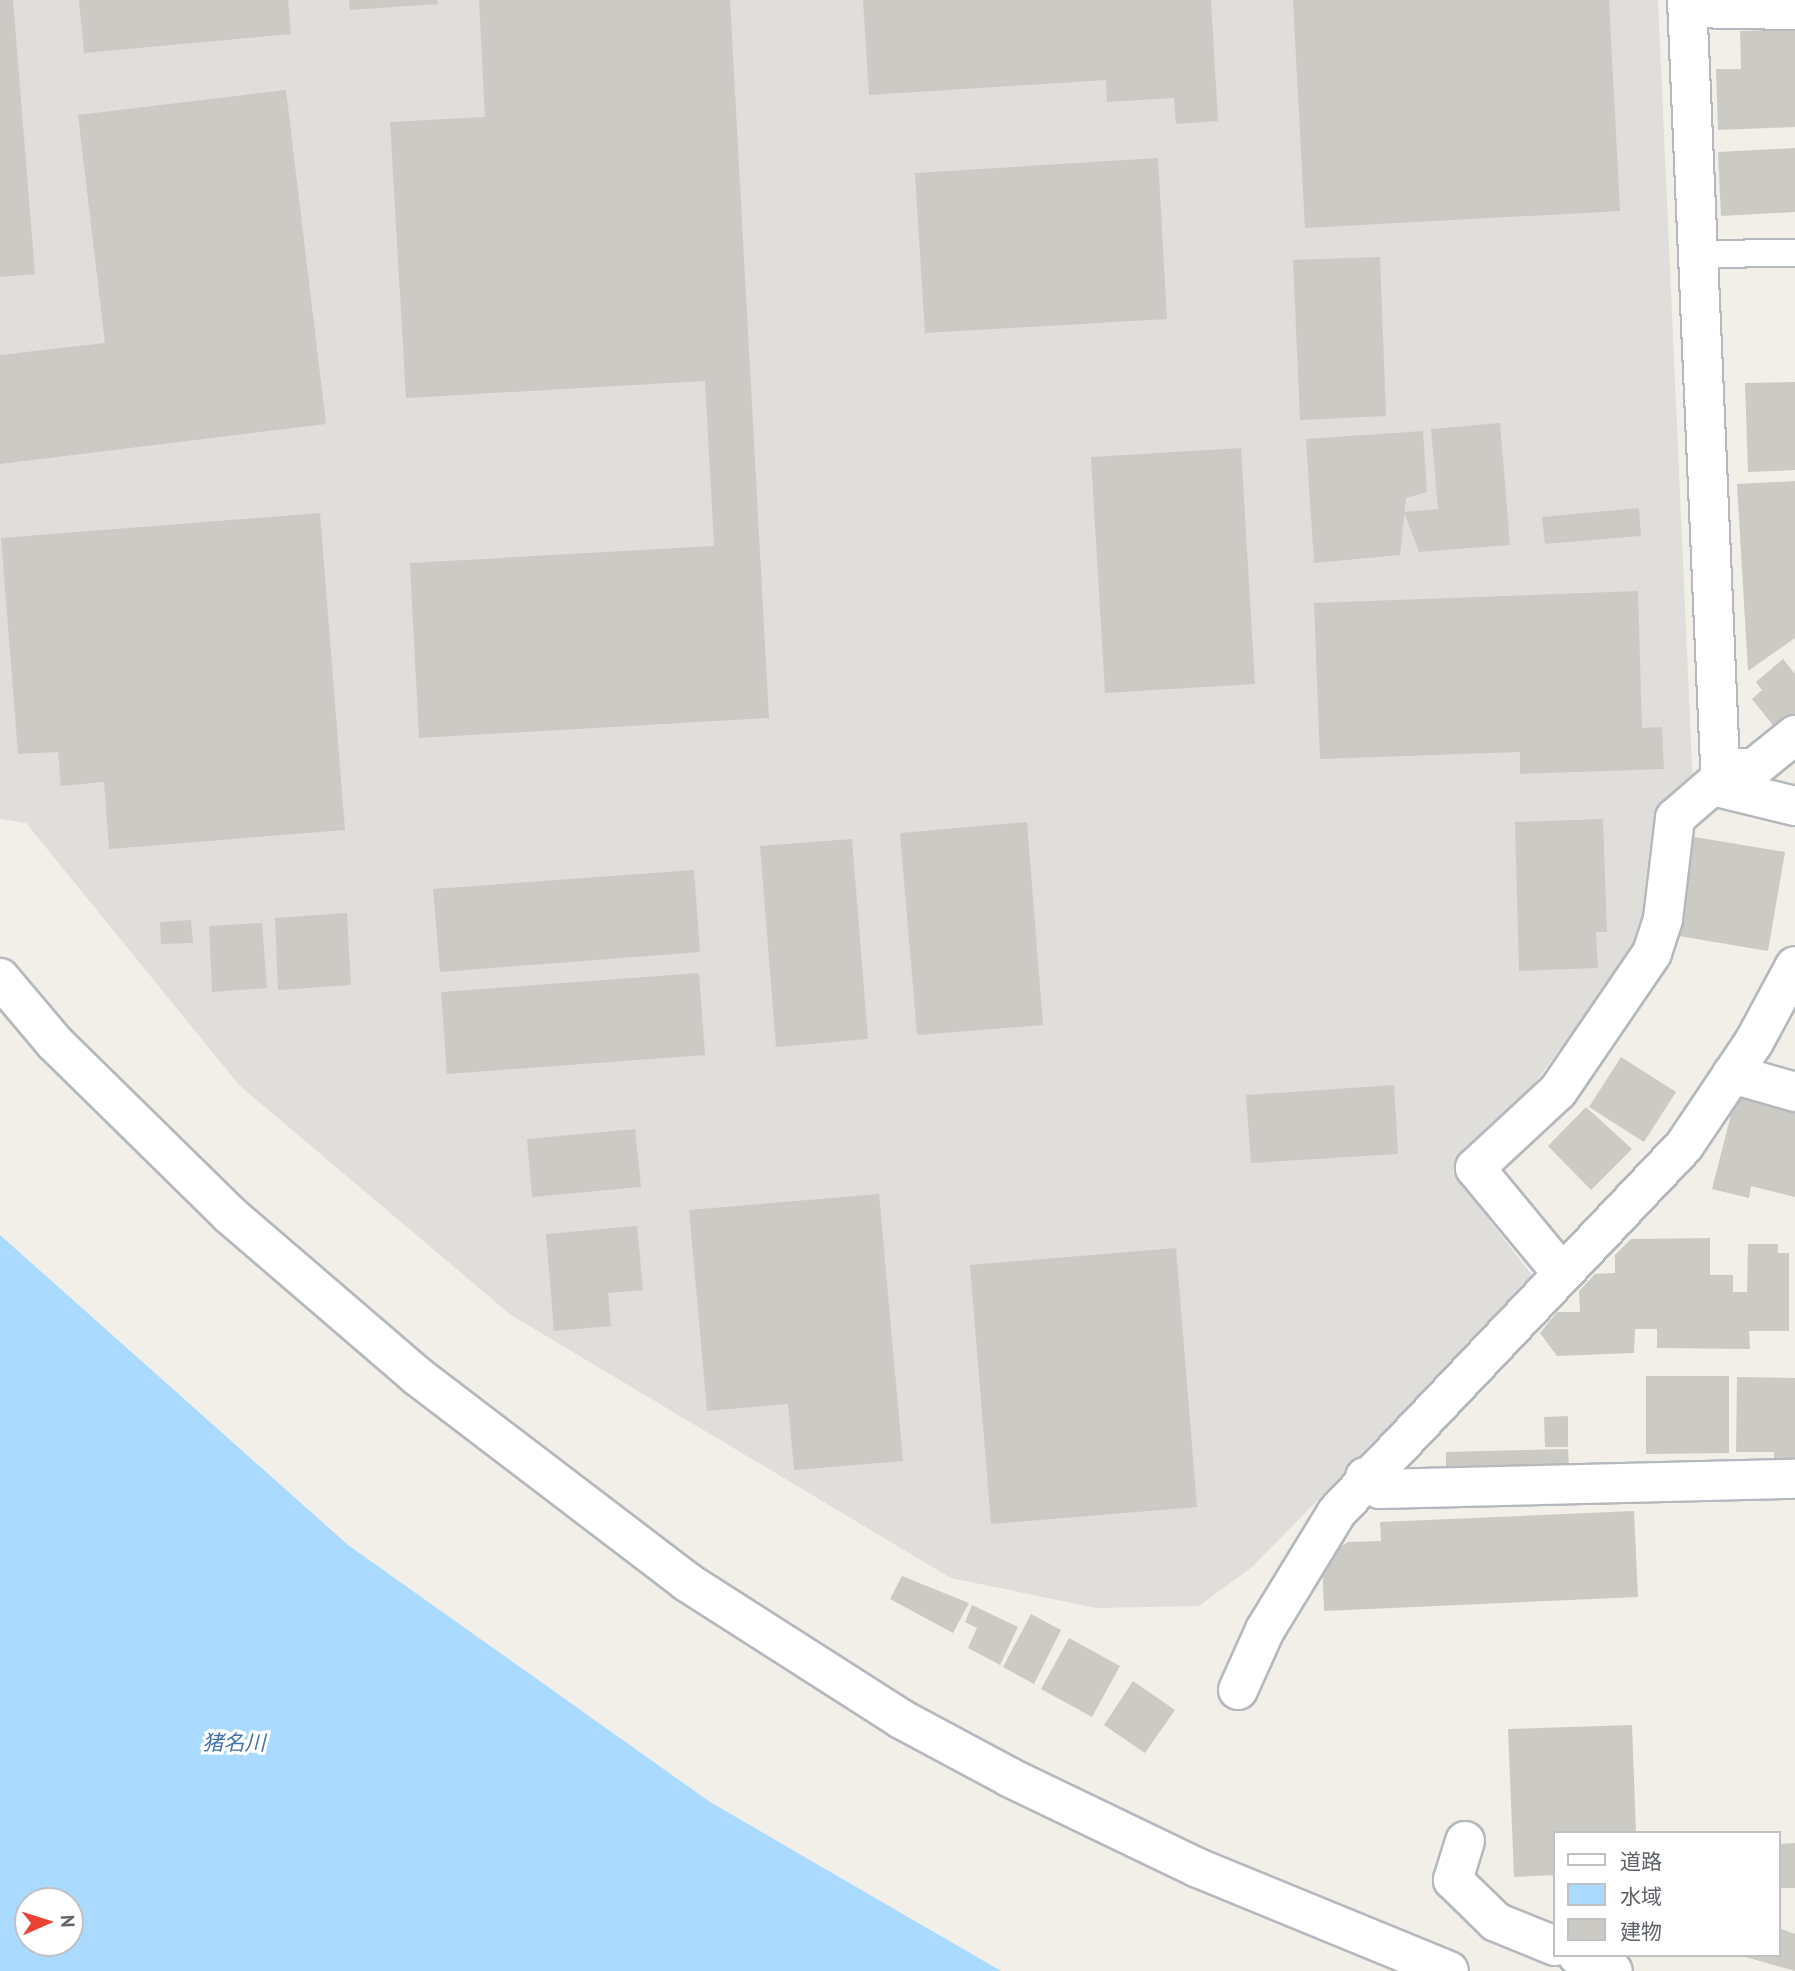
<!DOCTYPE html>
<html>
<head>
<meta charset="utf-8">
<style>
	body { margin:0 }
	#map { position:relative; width:1795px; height:1971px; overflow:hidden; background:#f1efe8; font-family:"PT Sans","Noto Sans JP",sans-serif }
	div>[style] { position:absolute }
	.industrial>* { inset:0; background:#e0deda }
	.water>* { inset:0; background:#aadaff }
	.building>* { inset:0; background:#cccac5 }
	.roads { filter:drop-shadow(2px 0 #b5b8bc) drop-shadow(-2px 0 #b5b8bc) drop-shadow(0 2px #b5b8bc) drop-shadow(0 -2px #b5b8bc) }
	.service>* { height:26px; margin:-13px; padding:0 13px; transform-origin:13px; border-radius:13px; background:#fff }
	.minor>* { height:38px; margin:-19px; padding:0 19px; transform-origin:19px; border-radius:19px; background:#fff }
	span { translate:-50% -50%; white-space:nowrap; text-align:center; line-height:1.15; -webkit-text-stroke:6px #fff; paint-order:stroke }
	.water-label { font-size:21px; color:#4174aa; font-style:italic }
	.legend { position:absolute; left:1553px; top:1831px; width:228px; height:126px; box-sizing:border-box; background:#fff; border:2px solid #bfc1c3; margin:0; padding:9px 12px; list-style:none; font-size:21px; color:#5f6368 }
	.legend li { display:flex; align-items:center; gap:14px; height:35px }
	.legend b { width:35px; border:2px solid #bfc1c3 }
	.north { position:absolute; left:14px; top:1887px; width:70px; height:70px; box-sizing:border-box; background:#fff; border:2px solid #bfc1c3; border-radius:50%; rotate:87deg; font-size:19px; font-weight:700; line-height:28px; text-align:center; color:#5f6368 }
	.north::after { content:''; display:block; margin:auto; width:24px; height:32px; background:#ea4335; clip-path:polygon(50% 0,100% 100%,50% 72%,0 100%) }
</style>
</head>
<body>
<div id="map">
	<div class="industrial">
		<i style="clip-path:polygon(0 0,1658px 0,1693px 786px,1646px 935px,1532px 1086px,1452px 1172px,1535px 1279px,1252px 1567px,1199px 1606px,1096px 1608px,951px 1578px,511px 1315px,239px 1085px,26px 823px,0 819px)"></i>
	</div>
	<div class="water">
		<i style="clip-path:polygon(evenodd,0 1235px,348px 1545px,710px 1802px,1001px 1971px,0 1971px,0 1235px,28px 1901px,70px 1901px,70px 1943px,28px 1943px,28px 1901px)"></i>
	</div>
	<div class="building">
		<i style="clip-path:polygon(0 0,13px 0,35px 274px,0 277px)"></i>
		<i style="clip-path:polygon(79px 0,288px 0,291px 34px,84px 53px)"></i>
		<i style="clip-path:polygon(349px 0,437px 0,438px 4px,350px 10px)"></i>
		<i style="clip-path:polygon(479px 0,730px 0,769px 718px,419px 738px,410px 563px,714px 546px,705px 381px,406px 398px,390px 122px,485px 117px)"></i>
		<i style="clip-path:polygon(863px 0,1211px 0,1218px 121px,1176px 124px,1174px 98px,1107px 102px,1106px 80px,869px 95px)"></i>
		<i style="clip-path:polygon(1293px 0,1609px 0,1620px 211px,1305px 228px)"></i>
		<i style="clip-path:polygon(1795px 29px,1795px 127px,1718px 130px,1716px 69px,1741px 69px,1740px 31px)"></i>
		<i style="clip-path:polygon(286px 90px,326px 424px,0 464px,0 355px,105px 343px,78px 115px)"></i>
		<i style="clip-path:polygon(1795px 148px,1795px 212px,1721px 216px,1718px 152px)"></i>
		<i style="clip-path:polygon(1158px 158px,1167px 319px,925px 333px,915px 173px)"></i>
		<i style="clip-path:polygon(1380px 257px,1386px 416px,1300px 420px,1293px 260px)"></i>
		<i style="clip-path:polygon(1795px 382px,1795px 470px,1748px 472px,1745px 383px)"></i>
		<i style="clip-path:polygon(1500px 423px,1510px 545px,1419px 552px,1404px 512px,1438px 509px,1431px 429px)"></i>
		<i style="clip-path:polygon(1423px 431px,1427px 492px,1406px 498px,1400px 555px,1314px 563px,1306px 439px)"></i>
		<i style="clip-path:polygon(1241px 448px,1255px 684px,1105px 693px,1091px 457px)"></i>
		<i style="clip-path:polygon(1795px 481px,1795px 638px,1748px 671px,1737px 484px)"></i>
		<i style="clip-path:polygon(1639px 508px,1641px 536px,1545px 544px,1542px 517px)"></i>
		<i style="clip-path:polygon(320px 513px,345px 830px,109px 849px,104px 782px,61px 786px,58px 752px,18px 754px,1px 538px)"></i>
		<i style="clip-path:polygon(1638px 591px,1642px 728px,1662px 727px,1664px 769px,1520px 774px,1520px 752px,1320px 759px,1314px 603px)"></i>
		<i style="clip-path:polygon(1783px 659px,1795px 674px,1795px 713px,1776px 729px,1752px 699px,1762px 690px,1756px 682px)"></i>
		<i style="clip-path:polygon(1603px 819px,1607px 932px,1596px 932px,1598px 968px,1519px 971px,1515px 822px)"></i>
		<i style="clip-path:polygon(1027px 822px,1043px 1025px,917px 1035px,900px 833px)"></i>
		<i style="clip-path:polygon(1683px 835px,1785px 852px,1768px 951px,1667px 934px)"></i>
		<i style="clip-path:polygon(852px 839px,868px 1039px,776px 1047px,760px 846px)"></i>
		<i style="clip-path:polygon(694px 870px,700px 952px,440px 972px,433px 889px)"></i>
		<i style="clip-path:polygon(347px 913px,351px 985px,278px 990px,275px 918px)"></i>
		<i style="clip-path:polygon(191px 920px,193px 943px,161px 944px,160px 922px)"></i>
		<i style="clip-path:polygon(262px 923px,267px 988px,212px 992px,209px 926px)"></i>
		<i style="clip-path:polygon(699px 973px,705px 1055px,447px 1074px,441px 992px)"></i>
		<i style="clip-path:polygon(1621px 1057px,1676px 1092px,1644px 1142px,1589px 1107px)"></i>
		<i style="clip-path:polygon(1394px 1085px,1398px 1154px,1251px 1163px,1246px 1095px)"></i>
		<i style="clip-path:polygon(1736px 1095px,1795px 1110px,1795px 1197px,1751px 1186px,1749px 1198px,1712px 1189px)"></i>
		<i style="clip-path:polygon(1586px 1107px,1632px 1149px,1591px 1190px,1548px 1146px)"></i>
		<i style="clip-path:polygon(635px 1129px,641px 1187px,532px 1197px,527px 1139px)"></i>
		<i style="clip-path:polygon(879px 1194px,903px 1461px,794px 1470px,788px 1404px,707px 1411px,689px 1210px)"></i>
		<i style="clip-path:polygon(637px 1226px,643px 1290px,608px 1293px,611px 1326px,554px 1331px,546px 1234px)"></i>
		<i style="clip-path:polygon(1710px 1238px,1710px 1275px,1733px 1275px,1733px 1292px,1747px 1292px,1748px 1244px,1778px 1244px,1778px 1253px,1789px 1253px,1789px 1331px,1749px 1331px,1750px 1349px,1657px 1348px,1657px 1329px,1635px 1329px,1634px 1353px,1557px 1356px,1540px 1333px,1557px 1312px,1580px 1312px,1579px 1291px,1595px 1274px,1615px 1273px,1615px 1255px,1631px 1239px)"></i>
		<i style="clip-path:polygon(1176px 1248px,1197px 1507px,991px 1524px,970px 1265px)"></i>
		<i style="clip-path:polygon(1646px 1376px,1729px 1376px,1729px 1453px,1646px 1454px)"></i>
		<i style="clip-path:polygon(1737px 1377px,1795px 1378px,1795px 1463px,1774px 1463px,1774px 1452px,1736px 1452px)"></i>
		<i style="clip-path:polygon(1568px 1416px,1568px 1447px,1545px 1447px,1544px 1417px)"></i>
		<i style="clip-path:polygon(1568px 1449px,1569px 1467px,1446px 1469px,1446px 1452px)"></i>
		<i style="clip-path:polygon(1634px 1511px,1638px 1597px,1324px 1611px,1322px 1558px,1348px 1542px,1381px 1541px,1380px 1522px)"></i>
		<i style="clip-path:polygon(902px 1576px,969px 1603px,953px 1633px,890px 1599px)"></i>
		<i style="clip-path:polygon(972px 1605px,1018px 1627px,1000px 1665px,968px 1648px,977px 1628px,965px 1622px)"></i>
		<i style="clip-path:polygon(1031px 1614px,1061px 1630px,1034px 1684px,1003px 1667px)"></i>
		<i style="clip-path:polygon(1069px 1638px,1120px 1666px,1092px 1717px,1041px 1689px)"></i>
		<i style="clip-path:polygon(1133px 1681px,1175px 1710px,1145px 1753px,1104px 1725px)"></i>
		<i style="clip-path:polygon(1632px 1725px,1636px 1833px,1555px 1833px,1555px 1875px,1514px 1877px,1508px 1729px)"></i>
		<i style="clip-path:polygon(1795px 1843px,1795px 1888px,1779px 1888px,1779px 1844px)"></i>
		<i style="clip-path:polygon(1779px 1928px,1795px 1934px,1795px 1971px,1742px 1956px,1779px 1955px)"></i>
	</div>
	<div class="roads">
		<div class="service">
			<i style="left:1698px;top:254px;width:97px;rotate:-0.6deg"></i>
		</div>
		<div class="minor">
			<i style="left:1687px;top:0;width:789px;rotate:87.53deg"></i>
			<i style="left:1721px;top:788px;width:76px;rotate:13.7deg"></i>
			<i style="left:1687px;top:8px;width:108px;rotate:1.1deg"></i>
			<i style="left:1720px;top:768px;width:34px"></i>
			<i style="left:1754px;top:768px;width:53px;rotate:-38.8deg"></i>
			<i style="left:0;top:978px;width:85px;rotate:49.8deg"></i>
			<i style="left:55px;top:1043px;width:245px;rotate:44.5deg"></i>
			<i style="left:230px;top:1215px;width:247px;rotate:40.7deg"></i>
			<i style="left:417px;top:1376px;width:340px;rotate:37.3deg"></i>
			<i style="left:687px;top:1582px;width:254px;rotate:32.6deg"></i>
			<i style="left:901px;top:1719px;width:123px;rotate:28.2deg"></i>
			<i style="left:1009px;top:1777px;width:210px;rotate:25.7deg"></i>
			<i style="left:1198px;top:1868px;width:271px;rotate:22.3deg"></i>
			<i style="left:1732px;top:1074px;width:66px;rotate:15.9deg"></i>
			<i style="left:1561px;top:1272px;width:135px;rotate:-129.6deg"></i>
			<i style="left:1475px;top:1168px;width:113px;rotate:-42.9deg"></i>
			<i style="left:1558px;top:1091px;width:167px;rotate:-55.7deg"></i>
			<i style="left:1652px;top:953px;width:36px;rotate:-72deg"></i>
			<i style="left:1663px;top:919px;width:102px;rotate:-83.2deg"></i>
			<i style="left:1675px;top:818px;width:61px;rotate:-41deg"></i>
			<i style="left:1365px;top:1477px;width:19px;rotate:39deg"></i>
			<i style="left:1380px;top:1489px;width:415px;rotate:-1.4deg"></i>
			<i style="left:1238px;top:1690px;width:66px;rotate:-65.8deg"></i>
			<i style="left:1265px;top:1630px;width:138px;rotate:-58.6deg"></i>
			<i style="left:1337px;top:1512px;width:504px;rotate:-46.53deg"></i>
			<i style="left:1684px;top:1146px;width:125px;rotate:-56.1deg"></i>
			<i style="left:1754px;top:1042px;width:86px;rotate:-61.7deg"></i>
			<i style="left:1465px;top:1841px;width:41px;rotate:107.1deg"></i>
			<i style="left:1453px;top:1880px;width:60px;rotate:44.3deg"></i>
			<i style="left:1496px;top:1922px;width:64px;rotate:22.1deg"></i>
			<i style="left:1577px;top:1955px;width:39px;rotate:24deg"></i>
		</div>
	</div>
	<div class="water-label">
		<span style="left:234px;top:1743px">猪名川</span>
	</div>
	<ul class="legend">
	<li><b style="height:9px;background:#fff"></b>道路</li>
	<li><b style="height:19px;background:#aadaff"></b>水域</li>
	<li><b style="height:19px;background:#cccac5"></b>建物</li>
	</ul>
	<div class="north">N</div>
</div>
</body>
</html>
